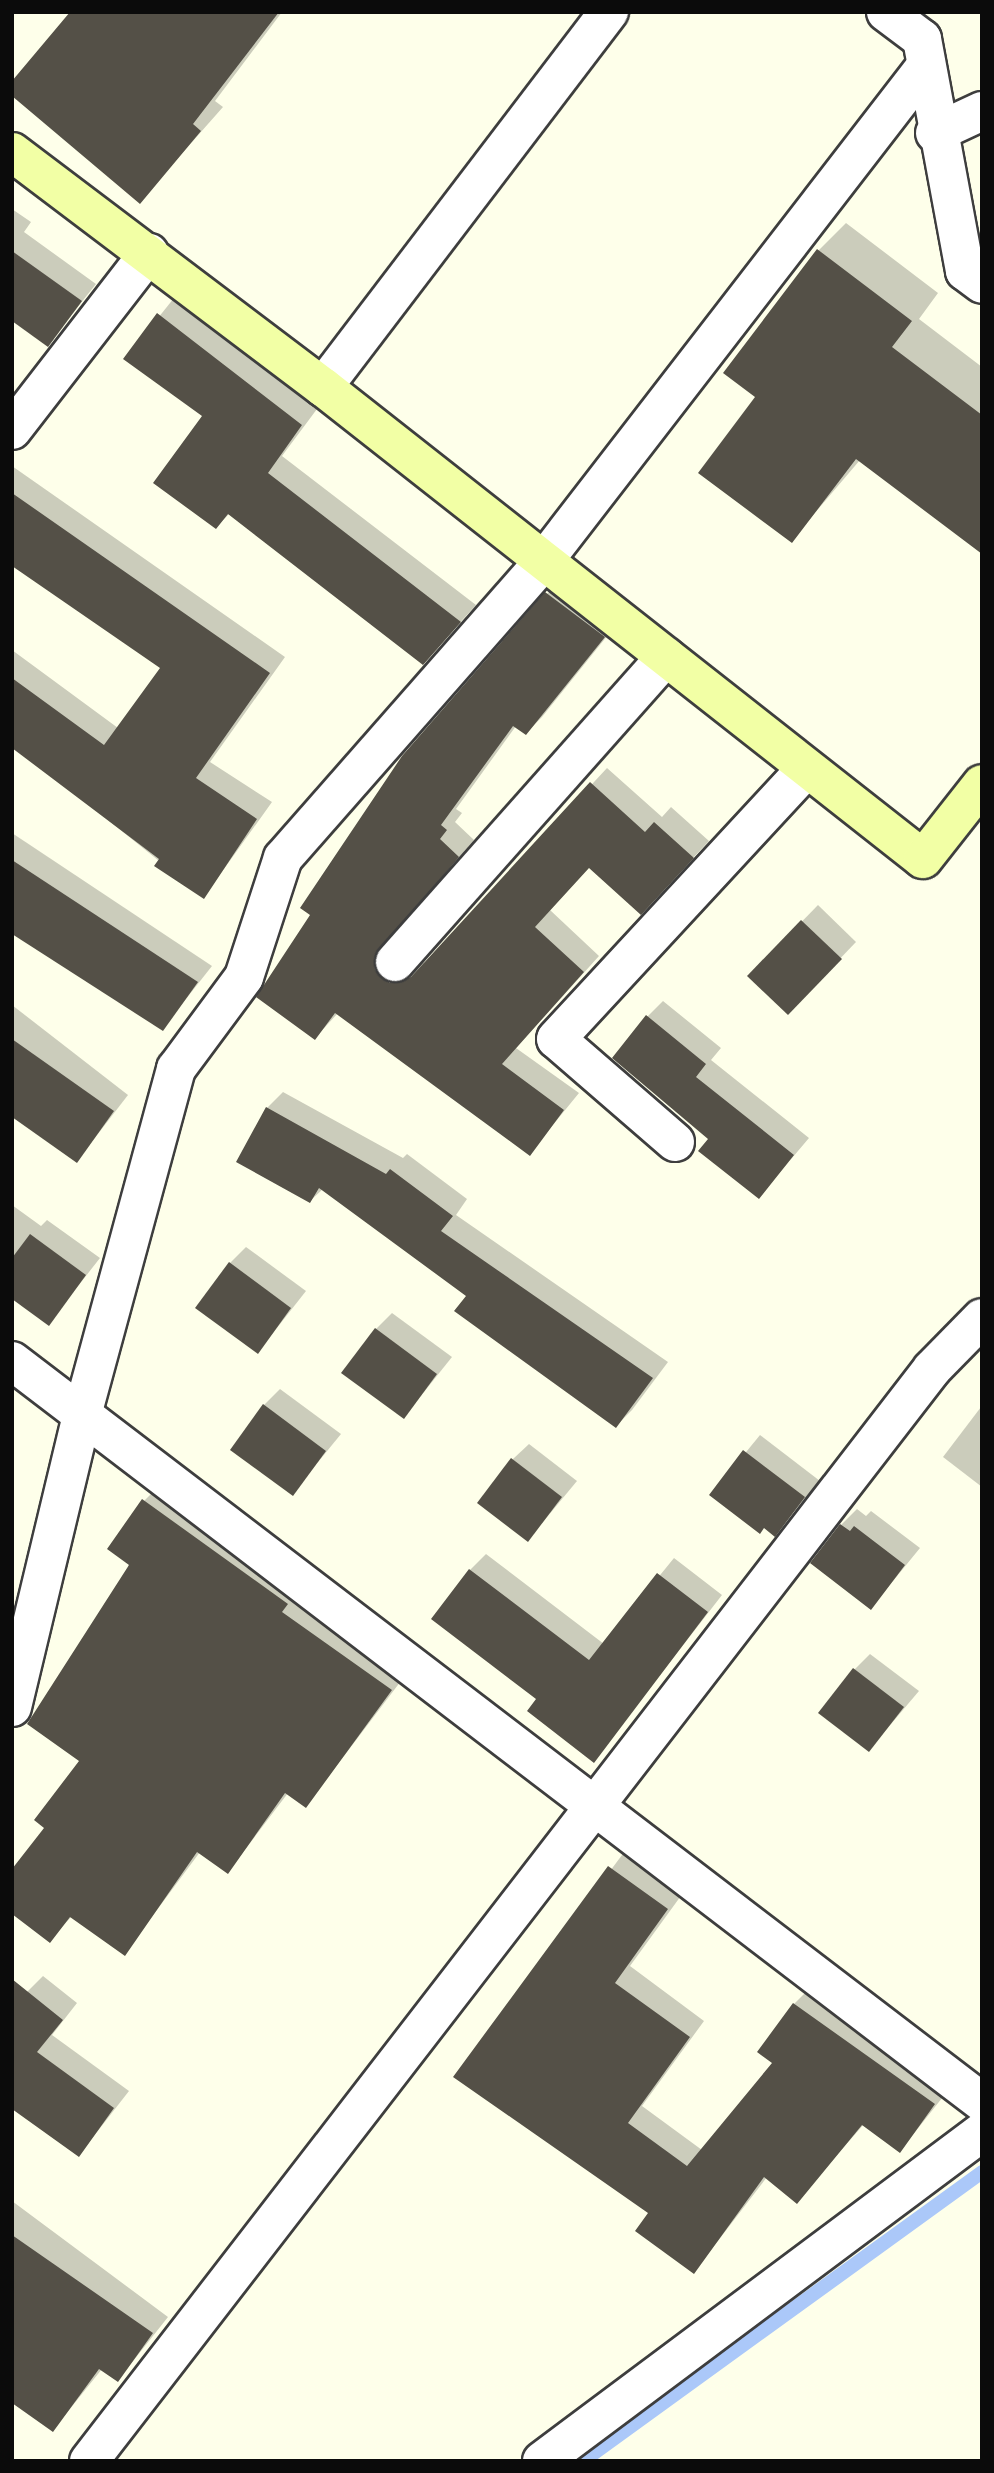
<!DOCTYPE html>
<html>
<head>
<meta charset="utf-8">
<style>
	body { margin:0 }
	#map { position:relative; width:994px; height:2473px; overflow:hidden; background:#feffea; font-family:"IBM Plex Serif",serif }
	div>[style] { position:absolute }
	.shadow>* { inset:0; background:#0003 }
	.stream>* { height:14px; margin:-7px; padding:0 7px; transform-origin:7px; border-radius:7px; background:#abc8f9 }
	.building>* { inset:0; background:#545047 }
	.roads { filter:drop-shadow(2px 0 #3e3e3e) drop-shadow(-2px 0 #3e3e3e) drop-shadow(0 2px #3e3e3e) drop-shadow(0 -2px #3e3e3e) }
	.street>* { height:38px; margin:-19px; padding:0 19px; transform-origin:19px; border-radius:19px; background:#fff }
	.secondary>* { height:38px; margin:-19px; padding:0 19px; transform-origin:19px; border-radius:19px; background:#f2ffa5 }
	span { translate:-50% -50%; white-space:nowrap; text-align:center; line-height:1.15; -webkit-text-stroke:7px #fff; paint-order:stroke }
	.frame { position:absolute; inset:0; border:14px solid #0b0b0b; pointer-events:none }
</style>
</head>
<body>
<div id="map">
	<div class="shadow">
		<i style="clip-path:polygon(73px 12px,282px 12px,215px 101px,223px 107px,140px 201px)"></i>
		<i style="clip-path:polygon(12px 209px,31px 222px,24px 232px,96px 284px,48px 344px,12px 319px)"></i>
		<i style="clip-path:polygon(846px 223px,938px 293px,919px 319px,982px 367px,982px 552px,860px 460px,791px 541px,757px 397px,818px 251px)"></i>
		<i style="clip-path:polygon(174px 298px,317px 409px,282px 456px,476px 605px,423px 663px,230px 513px,216px 527px,205px 416px,126px 358px)"></i>
		<i style="clip-path:polygon(12px 466px,285px 657px,210px 762px,272px 802px,204px 897px,12px 743px,12px 650px,118px 728px,163px 668px,12px 563px)"></i>
		<i style="clip-path:polygon(563px 578px,620px 620px,542px 717px,526px 733px,516px 726px,456px 809px,462px 813px,455px 822px,474px 840px,394px 930px,407px 968px,427px 962px,607px 768px,662px 817px,671px 807px,709px 841px,657px 896px,590px 866px,550px 910px,599px 956px,516px 1048px,579px 1093px,530px 1153px,338px 1013px,315px 1038px,547px 594px)"></i>
		<i style="clip-path:polygon(12px 833px,212px 966px,163px 1028px,12px 930px)"></i>
		<i style="clip-path:polygon(818px 905px,856px 942px,788px 1013px,749px 976px)"></i>
		<i style="clip-path:polygon(663px 1001px,721px 1048px,711px 1060px,809px 1138px,759px 1197px,710px 1139px,647px 1017px)"></i>
		<i style="clip-path:polygon(12px 1005px,128px 1095px,77px 1161px,12px 1109px)"></i>
		<i style="clip-path:polygon(283px 1092px,403px 1158px,407px 1154px,467px 1199px,456px 1215px,668px 1362px,632px 1410px,616px 1426px,468px 1295px,323px 1189px,310px 1201px,267px 1108px)"></i>
		<i style="clip-path:polygon(12px 1205px,41px 1226px,47px 1220px,100px 1258px,49px 1323px,12px 1297px)"></i>
		<i style="clip-path:polygon(246px 1247px,306px 1291px,258px 1352px,230px 1263px)"></i>
		<i style="clip-path:polygon(392px 1313px,452px 1357px,404px 1417px,376px 1329px)"></i>
		<i style="clip-path:polygon(280px 1389px,341px 1434px,292px 1494px,264px 1405px)"></i>
		<i style="clip-path:polygon(981px 1407px,982px 1407px,982px 1487px,943px 1457px)"></i>
		<i style="clip-path:polygon(760px 1435px,820px 1481px,775px 1534px,711px 1495px)"></i>
		<i style="clip-path:polygon(529px 1444px,577px 1481px,528px 1540px,513px 1459px)"></i>
		<i style="clip-path:polygon(160px 1485px,407px 1673px,306px 1806px,288px 1793px,228px 1872px,200px 1852px,125px 1953px,72px 1916px,50px 1940px,46px 1827px,82px 1760px,144px 1501px)"></i>
		<i style="clip-path:polygon(857px 1509px,866px 1516px,871px 1511px,920px 1548px,871px 1608px,841px 1525px)"></i>
		<i style="clip-path:polygon(486px 1554px,604px 1644px,674px 1558px,722px 1595px,594px 1760px,539px 1698px,470px 1570px)"></i>
		<i style="clip-path:polygon(870px 1654px,919px 1691px,869px 1750px,854px 1670px)"></i>
		<i style="clip-path:polygon(625px 1851px,683px 1893px,630px 1966px,704px 2021px,642px 2106px,702px 2150px,775px 2063px,794px 2004px,810px 1988px,950px 2088px,900px 2151px,864px 2124px,796px 2202px,767px 2177px,694px 2272px,650px 2212px,456px 2077px)"></i>
		<i style="clip-path:polygon(43px 1976px,77px 2003px,52px 2035px,129px 2091px,79px 2155px,12px 2107px,27px 1992px)"></i>
		<i style="clip-path:polygon(12px 2201px,168px 2317px,118px 2380px,102px 2369px,53px 2430px,12px 2400px)"></i>
	</div>
	<div class="stream">
		<i style="left:583px;top:2461px;width:493px;rotate:-35.9deg"></i>
	</div>
	<div class="building">
		<i style="clip-path:polygon(70px 12px,279px 12px,193px 124px,201px 131px,140px 204px,12px 96px,12px 81px)"></i>
		<i style="clip-path:polygon(817px 249px,912px 321px,892px 347px,982px 415px,982px 554px,856px 459px,792px 543px,698px 473px,755px 397px,723px 373px)"></i>
		<i style="clip-path:polygon(12px 251px,82px 301px,48px 347px,12px 321px)"></i>
		<i style="clip-path:polygon(157px 313px,302px 425px,268px 473px,461px 622px,423px 665px,228px 514px,216px 529px,153px 483px,202px 416px,123px 359px)"></i>
		<i style="clip-path:polygon(12px 493px,270px 673px,196px 778px,257px 819px,204px 899px,154px 866px,159px 859px,12px 748px,12px 678px,104px 745px,160px 668px,12px 566px)"></i>
		<i style="clip-path:polygon(545px 592px,605px 637px,526px 735px,513px 726px,441px 825px,447px 830px,440px 839px,459px 857px,374px 958px,375px 970px,390px 983px,411px 977px,590px 782px,645px 832px,654px 822px,694px 858px,641px 915px,589px 868px,535px 927px,584px 972px,502px 1064px,564px 1110px,530px 1156px,335px 1013px,315px 1040px,256px 997px,310px 915px,300px 908px,402px 756px)"></i>
		<i style="clip-path:polygon(12px 860px,198px 982px,163px 1031px,12px 934px)"></i>
		<i style="clip-path:polygon(801px 920px,842px 959px,788px 1015px,747px 976px)"></i>
		<i style="clip-path:polygon(646px 1015px,706px 1064px,696px 1077px,794px 1155px,759px 1199px,698px 1151px,708px 1139px,612px 1058px)"></i>
		<i style="clip-path:polygon(12px 1039px,114px 1111px,77px 1163px,12px 1117px)"></i>
		<i style="clip-path:polygon(266px 1107px,386px 1174px,390px 1169px,453px 1216px,441px 1231px,653px 1378px,616px 1428px,454px 1311px,466px 1296px,319px 1188px,310px 1203px,236px 1162px)"></i>
		<i style="clip-path:polygon(30px 1234px,86px 1275px,49px 1326px,12px 1299px,12px 1258px)"></i>
		<i style="clip-path:polygon(229px 1262px,291px 1308px,258px 1354px,195px 1308px)"></i>
		<i style="clip-path:polygon(375px 1328px,437px 1374px,404px 1419px,341px 1373px)"></i>
		<i style="clip-path:polygon(263px 1404px,326px 1451px,293px 1496px,230px 1450px)"></i>
		<i style="clip-path:polygon(743px 1450px,805px 1497px,775px 1537px,764px 1528px,760px 1534px,709px 1495px)"></i>
		<i style="clip-path:polygon(511px 1458px,562px 1497px,528px 1542px,477px 1503px)"></i>
		<i style="clip-path:polygon(142px 1499px,288px 1604px,282px 1612px,392px 1690px,306px 1808px,285px 1793px,228px 1874px,197px 1852px,125px 1956px,70px 1917px,50px 1943px,12px 1914px,12px 1869px,44px 1828px,34px 1820px,79px 1761px,27px 1724px,129px 1565px,107px 1549px)"></i>
		<i style="clip-path:polygon(840px 1524px,850px 1531px,854px 1526px,905px 1565px,871px 1610px,810px 1563px)"></i>
		<i style="clip-path:polygon(469px 1569px,589px 1660px,657px 1573px,708px 1612px,594px 1763px,527px 1711px,536px 1699px,431px 1619px)"></i>
		<i style="clip-path:polygon(853px 1668px,904px 1707px,869px 1752px,818px 1713px)"></i>
		<i style="clip-path:polygon(608px 1866px,668px 1909px,615px 1983px,690px 2037px,628px 2123px,687px 2166px,772px 2063px,757px 2052px,793px 2003px,935px 2104px,900px 2153px,862px 2125px,797px 2204px,764px 2177px,694px 2274px,635px 2231px,648px 2213px,453px 2077px)"></i>
		<i style="clip-path:polygon(12px 1979px,63px 2020px,37px 2052px,114px 2108px,79px 2157px,12px 2109px)"></i>
		<i style="clip-path:polygon(12px 2235px,153px 2333px,118px 2382px,99px 2369px,53px 2432px,12px 2403px)"></i>
	</div>
	<div class="roads">
		<div class="street">
			<i style="left:886px;top:12px;width:45px;rotate:36.9deg"></i>
			<i style="left:922px;top:39px;width:236px;rotate:79.5deg"></i>
			<i style="left:965px;top:271px;width:21px;rotate:37deg"></i>
			<i style="left:935px;top:133px;width:52px;rotate:-25.1deg"></i>
			<i style="left:323px;top:387px;width:472px;rotate:-52.7deg"></i>
			<i style="left:12px;top:430px;width:224px;rotate:-52.3deg"></i>
			<i style="left:395px;top:962px;width:408px;rotate:-48.4deg"></i>
			<i style="left:675px;top:1142px;width:157px;rotate:-139.1deg"></i>
			<i style="left:556px;top:1039px;width:369px;rotate:-47.2deg"></i>
			<i style="left:12px;top:1361px;width:1221px;rotate:37.38deg"></i>
			<i style="left:12px;top:1707px;width:300px;rotate:-76.5deg"></i>
			<i style="left:82px;top:1415px;width:359px;rotate:-74.8deg"></i>
			<i style="left:176px;top:1069px;width:114px;rotate:-53.5deg"></i>
			<i style="left:244px;top:977px;width:125px;rotate:-71.9deg"></i>
			<i style="left:283px;top:858px;width:394px;rotate:-48.7deg"></i>
			<i style="left:543px;top:562px;width:627px;rotate:-52.33deg"></i>
			<i style="left:89px;top:2461px;width:1380px;rotate:-52.33deg"></i>
			<i style="left:932px;top:1369px;width:71px;rotate:-45.6deg"></i>
			<i style="left:542px;top:2461px;width:549px;rotate:-36.79deg"></i>
		</div>
		<div class="secondary">
			<i style="left:12px;top:152px;width:390px;rotate:37.1deg"></i>
			<i style="left:323px;top:387px;width:763px;rotate:38.19deg"></i>
			<i style="left:923px;top:859px;width:95px;rotate:-51.8deg"></i>
		</div>
	</div>
	<div class="frame"></div>
</div>
</body>
</html>
